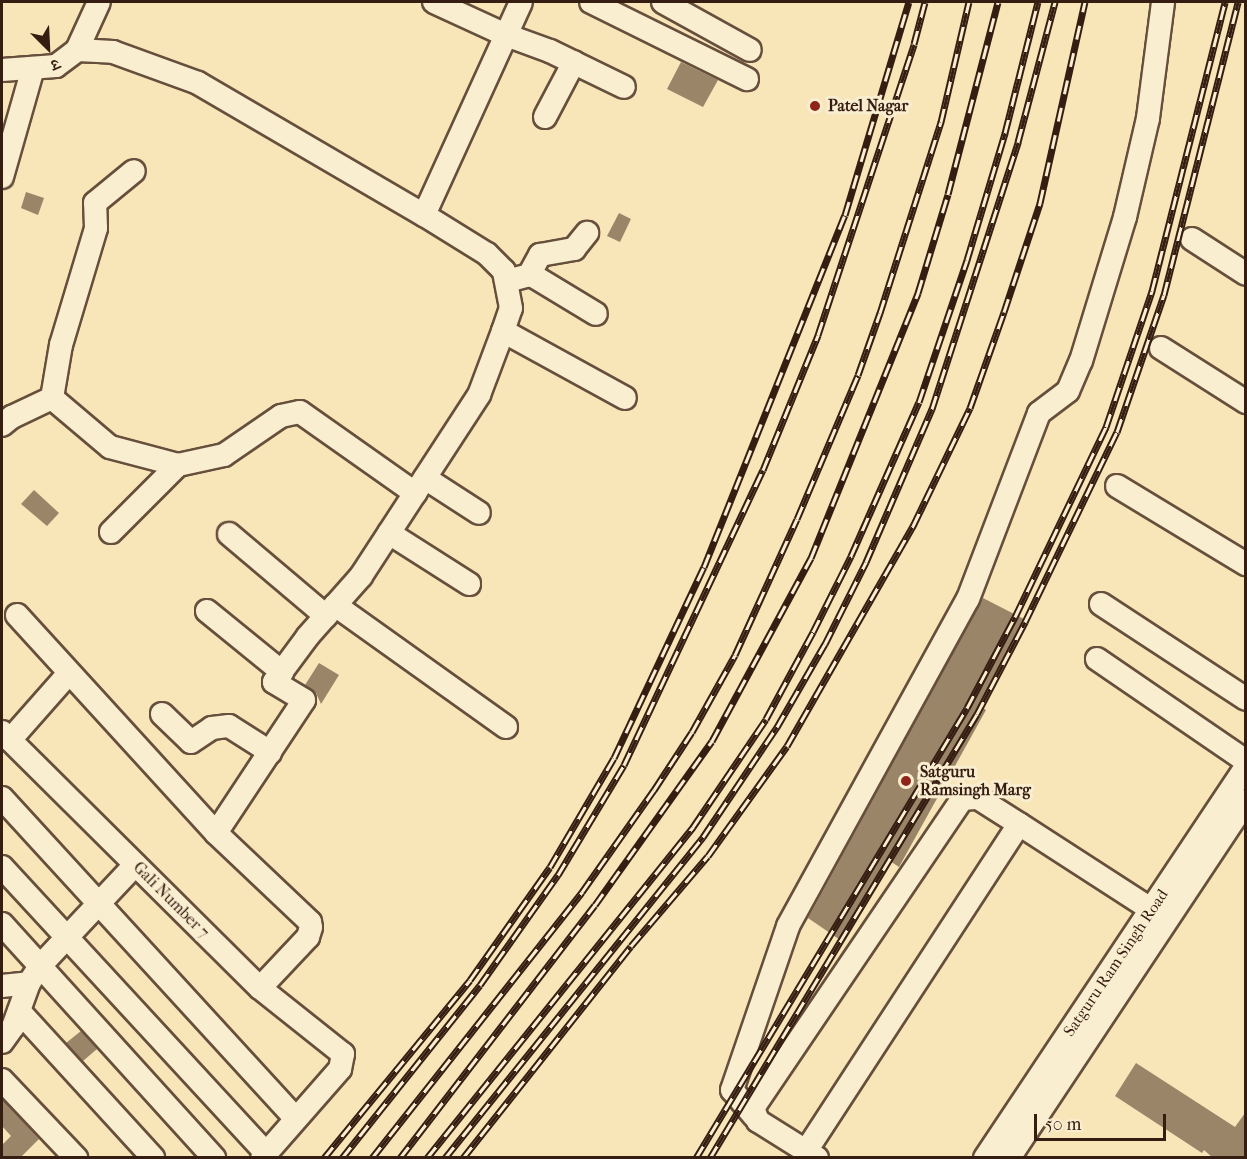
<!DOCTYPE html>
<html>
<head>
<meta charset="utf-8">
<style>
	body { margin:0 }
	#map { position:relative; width:1247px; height:1159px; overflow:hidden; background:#f8e5b8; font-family:"IM FELL French Canon","Noto Serif Devanagari",serif }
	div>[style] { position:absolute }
	.building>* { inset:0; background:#9b8568 }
	.roads { filter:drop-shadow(2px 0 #664f3c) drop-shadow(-2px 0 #664f3c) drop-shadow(0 2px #664f3c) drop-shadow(0 -2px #664f3c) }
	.minor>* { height:22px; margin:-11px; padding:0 11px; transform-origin:11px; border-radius:11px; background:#faeed1 }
	.rail>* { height:7px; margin-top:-3.5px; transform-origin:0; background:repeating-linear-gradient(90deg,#faeed1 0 14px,#361d12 0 28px); box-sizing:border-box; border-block:2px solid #361d12 }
	.dots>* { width:16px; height:16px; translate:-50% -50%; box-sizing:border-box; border:3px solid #faeed1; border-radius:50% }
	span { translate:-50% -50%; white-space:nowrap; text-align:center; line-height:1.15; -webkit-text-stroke:6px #faeed1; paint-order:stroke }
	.poi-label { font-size:16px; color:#361d12; font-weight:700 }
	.left { translate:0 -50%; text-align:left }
	.street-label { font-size:16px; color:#361d12 }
	.frame { position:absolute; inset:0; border:3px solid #361d12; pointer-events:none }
	.north { position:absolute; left:18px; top:18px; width:60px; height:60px; -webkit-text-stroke:4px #faeed1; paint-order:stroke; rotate:156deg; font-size:16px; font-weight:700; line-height:24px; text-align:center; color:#361d12 }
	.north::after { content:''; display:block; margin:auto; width:21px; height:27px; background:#361d12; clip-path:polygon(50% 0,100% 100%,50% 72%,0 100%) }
	.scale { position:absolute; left:1034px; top:1114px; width:132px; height:27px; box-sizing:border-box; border:3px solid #361d12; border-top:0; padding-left:8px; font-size:18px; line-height:21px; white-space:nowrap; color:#361d12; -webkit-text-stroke:4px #faeed1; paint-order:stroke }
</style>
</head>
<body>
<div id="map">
	<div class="building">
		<i style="clip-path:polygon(681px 62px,718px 80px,703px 107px,667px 89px)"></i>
		<i style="clip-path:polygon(26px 192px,44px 198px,38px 215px,21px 208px)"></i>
		<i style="clip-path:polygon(619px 213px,631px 219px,620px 242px,607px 236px)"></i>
		<i style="clip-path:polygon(34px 490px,59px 513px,47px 526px,21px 504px)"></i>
		<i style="clip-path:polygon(983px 598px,1024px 619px,980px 706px,986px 710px,899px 867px,890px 861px,843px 942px,808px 918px)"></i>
		<i style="clip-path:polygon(319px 663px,339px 675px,321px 704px,316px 693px,305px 685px)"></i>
		<i style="clip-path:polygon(81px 1031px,97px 1049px,83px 1061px,66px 1043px)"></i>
		<i style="clip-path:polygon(1136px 1063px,1235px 1127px,1245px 1113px,1245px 1158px,1213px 1158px,1204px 1150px,1202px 1153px,1115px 1096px)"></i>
		<i style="clip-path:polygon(2px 1099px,39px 1139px,20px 1158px,2px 1158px,2px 1145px,11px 1136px,2px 1126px)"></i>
	</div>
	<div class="roads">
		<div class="minor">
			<i style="left:99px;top:2px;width:53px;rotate:114.6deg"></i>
			<i style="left:77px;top:50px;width:36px;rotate:3deg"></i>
			<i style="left:113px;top:52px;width:90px;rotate:20deg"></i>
			<i style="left:198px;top:83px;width:262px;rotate:30.3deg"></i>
			<i style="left:434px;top:2px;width:79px;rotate:24.6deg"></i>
			<i style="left:506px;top:35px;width:47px;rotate:20deg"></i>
			<i style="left:550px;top:51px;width:82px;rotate:25.9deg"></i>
			<i style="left:591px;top:2px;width:174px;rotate:26.3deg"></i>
			<i style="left:663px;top:2px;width:99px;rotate:28.9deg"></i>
			<i style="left:2px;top:70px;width:54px;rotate:-4.2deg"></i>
			<i style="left:56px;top:66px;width:26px;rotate:-37deg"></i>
			<i style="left:545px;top:117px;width:62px;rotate:-62.2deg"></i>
			<i style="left:2px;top:177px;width:113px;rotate:-74.1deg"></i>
			<i style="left:1192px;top:239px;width:64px;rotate:32.9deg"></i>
			<i style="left:529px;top:275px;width:23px;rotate:-61deg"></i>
			<i style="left:540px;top:255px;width:35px;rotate:-10deg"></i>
			<i style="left:574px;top:249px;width:21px;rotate:-51deg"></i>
			<i style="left:507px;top:281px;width:23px;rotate:-15deg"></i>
			<i style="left:529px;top:275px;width:6px;rotate:18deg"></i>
			<i style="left:535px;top:277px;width:71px;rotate:31.2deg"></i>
			<i style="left:503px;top:331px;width:139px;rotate:28.8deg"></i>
			<i style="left:1161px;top:348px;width:101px;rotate:32.4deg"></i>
			<i style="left:52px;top:398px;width:54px;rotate:-80.4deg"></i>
			<i style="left:61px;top:345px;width:122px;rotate:-73.3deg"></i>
			<i style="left:96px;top:228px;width:25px;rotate:-92deg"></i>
			<i style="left:95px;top:203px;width:50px;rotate:-39.4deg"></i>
			<i style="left:2px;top:425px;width:13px;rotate:-39deg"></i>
			<i style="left:12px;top:417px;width:44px;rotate:-25.4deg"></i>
			<i style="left:52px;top:398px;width:76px;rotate:40.2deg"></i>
			<i style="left:110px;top:447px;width:70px;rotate:14.8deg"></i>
			<i style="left:178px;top:465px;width:47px;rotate:-12.3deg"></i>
			<i style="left:224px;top:455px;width:69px;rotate:-34.4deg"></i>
			<i style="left:281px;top:416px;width:19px;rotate:-12deg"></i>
			<i style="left:300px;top:412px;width:141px;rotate:35.2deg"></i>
			<i style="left:425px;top:478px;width:64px;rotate:32.9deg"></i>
			<i style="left:1117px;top:486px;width:151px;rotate:31.2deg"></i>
			<i style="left:111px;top:532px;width:95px;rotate:-45deg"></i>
			<i style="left:389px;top:533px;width:95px;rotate:32.5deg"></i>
			<i style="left:229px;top:534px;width:127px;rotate:40.2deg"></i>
			<i style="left:1101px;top:604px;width:173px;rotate:33.2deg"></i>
			<i style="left:335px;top:605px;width:210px;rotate:35.5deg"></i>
			<i style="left:207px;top:611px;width:97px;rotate:39.1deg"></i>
			<i style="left:17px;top:615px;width:295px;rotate:47.6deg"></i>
			<i style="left:1097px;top:659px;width:181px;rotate:34.4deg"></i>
			<i style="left:162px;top:714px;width:40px;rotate:44deg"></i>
			<i style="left:191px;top:742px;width:25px;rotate:-34deg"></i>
			<i style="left:212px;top:728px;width:17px;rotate:-7deg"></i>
			<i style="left:229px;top:726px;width:49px;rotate:32.4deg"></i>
			<i style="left:2px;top:732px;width:363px;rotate:44.8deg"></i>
			<i style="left:260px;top:988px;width:106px;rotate:38.5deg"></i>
			<i style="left:343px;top:1054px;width:15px;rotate:101deg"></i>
			<i style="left:340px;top:1069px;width:118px;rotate:131.2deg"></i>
			<i style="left:10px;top:740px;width:89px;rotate:-48.6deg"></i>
			<i style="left:2px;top:798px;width:435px;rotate:47.5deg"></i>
			<i style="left:2px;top:867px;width:389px;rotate:47.3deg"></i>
			<i style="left:2px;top:924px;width:316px;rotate:47.8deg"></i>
			<i style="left:2px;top:986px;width:27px;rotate:-6deg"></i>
			<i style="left:260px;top:988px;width:70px;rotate:-46.7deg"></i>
			<i style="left:308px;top:937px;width:10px;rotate:-73deg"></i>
			<i style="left:311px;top:927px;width:5px;rotate:-101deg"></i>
			<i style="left:310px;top:922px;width:129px;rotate:-136.6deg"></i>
			<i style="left:216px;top:833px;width:159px;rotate:-56.5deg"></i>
			<i style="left:304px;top:700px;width:35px;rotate:-149deg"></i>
			<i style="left:274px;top:682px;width:57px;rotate:-53.5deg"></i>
			<i style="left:308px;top:636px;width:80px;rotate:-48.5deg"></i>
			<i style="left:361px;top:576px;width:216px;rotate:-56.9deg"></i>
			<i style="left:479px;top:395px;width:68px;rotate:-69.4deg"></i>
			<i style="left:503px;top:331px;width:24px;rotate:-71deg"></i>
			<i style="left:511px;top:308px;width:38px;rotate:-101deg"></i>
			<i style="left:504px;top:271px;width:24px;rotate:-135deg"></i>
			<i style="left:487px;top:254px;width:74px;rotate:-148.2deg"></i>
			<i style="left:424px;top:215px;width:234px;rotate:-65.5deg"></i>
			<i style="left:19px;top:1011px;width:199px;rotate:47.6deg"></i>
			<i style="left:2px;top:1042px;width:19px;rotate:-54deg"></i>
			<i style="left:13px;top:1027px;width:47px;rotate:-70deg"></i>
			<i style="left:29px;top:983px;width:20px;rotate:-57deg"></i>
			<i style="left:40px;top:966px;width:139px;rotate:-46.8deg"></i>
			<i style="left:2px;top:1080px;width:108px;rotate:46.5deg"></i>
			<i style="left:754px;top:1116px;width:34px;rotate:-130deg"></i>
			<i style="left:732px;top:1090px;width:173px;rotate:-71.1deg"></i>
			<i style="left:788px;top:926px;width:373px;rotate:-61.2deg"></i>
			<i style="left:968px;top:599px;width:199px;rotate:-69.1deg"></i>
			<i style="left:1039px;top:413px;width:36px;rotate:-37deg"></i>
			<i style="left:1068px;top:391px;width:33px;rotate:-67deg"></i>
			<i style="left:1081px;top:361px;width:151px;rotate:-73deg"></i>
			<i style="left:1125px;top:217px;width:102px;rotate:-76.9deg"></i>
			<i style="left:1148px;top:118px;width:117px;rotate:-82.6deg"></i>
			<i style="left:806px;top:1151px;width:57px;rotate:-148deg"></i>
			<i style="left:758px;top:1121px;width:14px;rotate:-111deg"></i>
			<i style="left:753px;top:1108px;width:373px;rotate:-55.9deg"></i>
			<i style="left:962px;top:799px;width:16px;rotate:-4deg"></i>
			<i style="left:978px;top:798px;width:49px;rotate:32.4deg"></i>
			<i style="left:817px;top:1158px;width:13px;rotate:-148deg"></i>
			<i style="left:806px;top:1151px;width:390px;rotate:-56.9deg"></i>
			<i style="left:1019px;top:824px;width:158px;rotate:32.9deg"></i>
			<i style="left:985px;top:1158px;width:470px;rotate:-56.3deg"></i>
			<i style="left:1009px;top:1158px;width:429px;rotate:-56.4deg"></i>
		</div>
	</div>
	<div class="rail">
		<i style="left:324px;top:1158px;width:230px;rotate:-50.6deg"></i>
		<i style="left:470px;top:980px;width:138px;rotate:-54.7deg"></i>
		<i style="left:550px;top:867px;width:126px;rotate:-59.6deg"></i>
		<i style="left:614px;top:758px;width:211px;rotate:-64.8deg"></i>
		<i style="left:704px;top:567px;width:379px;rotate:-68.2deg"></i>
		<i style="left:845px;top:215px;width:222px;rotate:-73.3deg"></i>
		<i style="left:342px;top:1158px;width:221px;rotate:-51.4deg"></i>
		<i style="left:480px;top:985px;width:135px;rotate:-54.7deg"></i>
		<i style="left:558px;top:875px;width:128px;rotate:-59deg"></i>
		<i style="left:624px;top:765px;width:326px;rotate:-64.8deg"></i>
		<i style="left:763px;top:470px;width:146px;rotate:-67.8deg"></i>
		<i style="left:818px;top:335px;width:306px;rotate:-71.7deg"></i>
		<i style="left:914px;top:44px;width:43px;rotate:-75.3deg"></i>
		<i style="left:372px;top:1158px;width:339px;rotate:-51.7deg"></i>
		<i style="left:582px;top:892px;width:125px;rotate:-54.8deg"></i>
		<i style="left:654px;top:790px;width:69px;rotate:-56.8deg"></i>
		<i style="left:692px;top:732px;width:88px;rotate:-60.8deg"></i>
		<i style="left:735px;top:655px;width:149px;rotate:-65.5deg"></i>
		<i style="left:797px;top:519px;width:156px;rotate:-67deg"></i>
		<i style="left:858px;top:375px;width:66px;rotate:-70.5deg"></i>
		<i style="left:880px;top:313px;width:201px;rotate:-72.3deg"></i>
		<i style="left:941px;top:122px;width:123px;rotate:-76.9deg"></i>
		<i style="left:400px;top:1158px;width:319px;rotate:-52.4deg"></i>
		<i style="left:595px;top:905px;width:201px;rotate:-54.5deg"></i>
		<i style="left:712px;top:741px;width:208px;rotate:-61.6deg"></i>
		<i style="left:811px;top:558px;width:286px;rotate:-68deg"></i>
		<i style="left:918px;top:293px;width:103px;rotate:-73.1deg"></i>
		<i style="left:948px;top:194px;width:198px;rotate:-75.4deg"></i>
		<i style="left:427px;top:1158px;width:425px;rotate:-51.2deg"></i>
		<i style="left:693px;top:827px;width:130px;rotate:-55.9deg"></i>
		<i style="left:766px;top:719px;width:99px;rotate:-61.6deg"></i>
		<i style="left:813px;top:632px;width:85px;rotate:-63.4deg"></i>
		<i style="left:851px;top:556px;width:168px;rotate:-66.2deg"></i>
		<i style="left:919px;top:402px;width:150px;rotate:-71.3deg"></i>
		<i style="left:967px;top:260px;width:133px;rotate:-73.3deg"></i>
		<i style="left:1005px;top:133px;width:135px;rotate:-75.9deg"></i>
		<i style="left:445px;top:1158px;width:412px;rotate:-51.2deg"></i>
		<i style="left:703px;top:837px;width:133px;rotate:-56.1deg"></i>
		<i style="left:777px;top:727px;width:96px;rotate:-60deg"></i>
		<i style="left:825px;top:644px;width:92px;rotate:-63.4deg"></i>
		<i style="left:866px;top:562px;width:167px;rotate:-66.7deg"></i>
		<i style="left:932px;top:409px;width:281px;rotate:-72.1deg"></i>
		<i style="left:1018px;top:142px;width:145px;rotate:-75.2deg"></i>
		<i style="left:463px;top:1158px;width:270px;rotate:-51.6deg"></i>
		<i style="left:631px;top:946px;width:118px;rotate:-49.5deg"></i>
		<i style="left:708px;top:856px;width:135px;rotate:-54.3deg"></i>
		<i style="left:787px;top:746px;width:254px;rotate:-60.2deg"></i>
		<i style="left:913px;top:526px;width:131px;rotate:-64.2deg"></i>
		<i style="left:970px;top:408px;width:102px;rotate:-70.5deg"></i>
		<i style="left:1004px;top:312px;width:115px;rotate:-71.7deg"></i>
		<i style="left:1040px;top:203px;width:206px;rotate:-77.4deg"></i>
		<i style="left:696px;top:1158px;width:525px;rotate:-58.94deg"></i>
		<i style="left:967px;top:708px;width:103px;rotate:-62.2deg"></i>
		<i style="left:1015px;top:617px;width:211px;rotate:-64.4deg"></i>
		<i style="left:1106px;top:427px;width:144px;rotate:-71.3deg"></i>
		<i style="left:1152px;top:291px;width:298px;rotate:-75.8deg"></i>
		<i style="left:710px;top:1158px;width:518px;rotate:-58.98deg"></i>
		<i style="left:977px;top:714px;width:104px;rotate:-62.4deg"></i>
		<i style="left:1025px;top:622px;width:211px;rotate:-64.2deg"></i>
		<i style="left:1117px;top:432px;width:145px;rotate:-71.1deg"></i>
		<i style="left:1164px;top:295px;width:302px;rotate:-75.8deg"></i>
	</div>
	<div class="dots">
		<i style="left:815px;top:106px;background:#8f2418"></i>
		<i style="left:906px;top:781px;background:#8f2418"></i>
	</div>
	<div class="poi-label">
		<span class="left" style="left:828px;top:106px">Patel Nagar</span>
		<span class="left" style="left:920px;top:781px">Satguru<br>Ramsingh Marg</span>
	</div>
	<div class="street-label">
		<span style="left:171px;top:900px;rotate:45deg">Gali Number 7</span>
		<span style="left:1116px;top:963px;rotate:-56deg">Satguru Ram Singh Road</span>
	</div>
	<div class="frame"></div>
	<div class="north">उ</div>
	<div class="scale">50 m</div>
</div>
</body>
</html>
